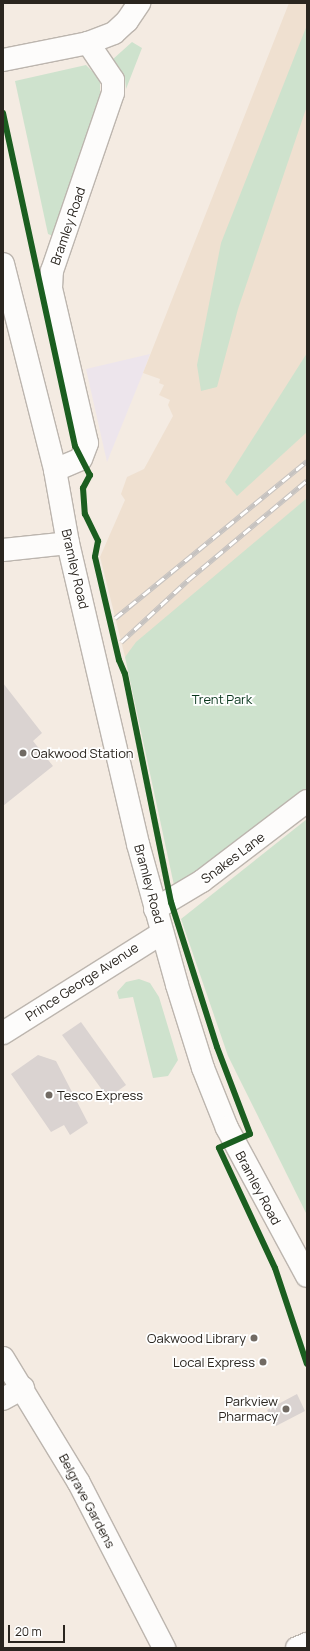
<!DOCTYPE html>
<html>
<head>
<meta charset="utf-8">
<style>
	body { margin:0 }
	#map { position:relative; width:310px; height:1651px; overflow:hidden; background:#f4ebe2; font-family:Manrope,sans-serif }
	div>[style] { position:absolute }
	.commercial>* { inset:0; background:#ede5ec }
	.built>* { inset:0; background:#efe0d0 }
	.green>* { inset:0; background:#cee2cd }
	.building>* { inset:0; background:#dad3d1 }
	.roads { filter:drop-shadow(1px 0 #bcb5ae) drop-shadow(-1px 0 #bcb5ae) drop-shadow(0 1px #bcb5ae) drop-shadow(0 -1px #bcb5ae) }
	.minor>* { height:22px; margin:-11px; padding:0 11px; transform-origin:11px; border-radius:11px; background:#fdfcfb }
	.major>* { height:22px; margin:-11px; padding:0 11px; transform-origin:11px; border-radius:11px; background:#fdfcfb }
	.rail>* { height:4.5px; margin-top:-2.25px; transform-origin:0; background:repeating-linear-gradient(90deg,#fff 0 9px,#c5c2c0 0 18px); box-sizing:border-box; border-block:1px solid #c5c2c0 }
	.cycleway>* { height:6px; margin:-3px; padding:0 3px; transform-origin:3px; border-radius:3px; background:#1b5e20 }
	.dots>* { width:11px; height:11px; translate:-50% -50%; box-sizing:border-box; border:2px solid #fff; border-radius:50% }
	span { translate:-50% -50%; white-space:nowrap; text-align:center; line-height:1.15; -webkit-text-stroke:3.5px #fff; paint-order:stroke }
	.street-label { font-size:13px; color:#2a251f }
	.park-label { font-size:13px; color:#08361c }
	.poi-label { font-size:13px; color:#2a251f }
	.left { translate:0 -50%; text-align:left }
	.right { translate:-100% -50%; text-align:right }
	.frame { position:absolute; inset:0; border:4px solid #2a251f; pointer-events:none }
	.scale { position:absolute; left:8px; top:1625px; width:57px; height:18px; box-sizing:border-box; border:2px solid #2a251f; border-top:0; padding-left:5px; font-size:12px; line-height:14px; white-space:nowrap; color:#2a251f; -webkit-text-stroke:3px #fff; paint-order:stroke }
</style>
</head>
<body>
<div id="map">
	<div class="commercial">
		<i style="clip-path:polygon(150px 354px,143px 373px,107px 462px,86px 369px)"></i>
	</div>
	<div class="built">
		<i style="clip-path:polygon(289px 3px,307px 3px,307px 498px,125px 657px,100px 557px,125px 500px,121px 494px,127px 477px,144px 469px,173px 416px,168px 405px,170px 400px,159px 395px,164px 385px,159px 383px,160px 379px,143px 373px)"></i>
	</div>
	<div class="green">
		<i style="clip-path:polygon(307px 25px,307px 106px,238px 309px,217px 387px,201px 391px,197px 365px,221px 243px)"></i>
		<i style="clip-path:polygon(132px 42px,142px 48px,126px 89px,125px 79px,112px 60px)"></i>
		<i style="clip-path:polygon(86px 65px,100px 79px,100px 105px,53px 236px,48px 234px,15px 81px)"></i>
		<i style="clip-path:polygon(307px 353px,307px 432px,237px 496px,225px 482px)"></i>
		<i style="clip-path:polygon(307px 498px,307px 789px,175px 890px,125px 657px,136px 642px)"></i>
		<i style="clip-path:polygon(307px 819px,307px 1215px,228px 1056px,181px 919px)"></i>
		<i style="clip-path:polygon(139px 979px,150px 983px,159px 997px,178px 1060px,168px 1076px,153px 1078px,133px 997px,119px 999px,117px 992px,126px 982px)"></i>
	</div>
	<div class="building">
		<i style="clip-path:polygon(3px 683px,42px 733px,33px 741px,53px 766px,3px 806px)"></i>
		<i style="clip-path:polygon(81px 1022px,126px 1085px,108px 1098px,62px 1035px)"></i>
		<i style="clip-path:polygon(38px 1055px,56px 1061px,88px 1123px,70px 1135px,64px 1125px,51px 1132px,11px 1074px)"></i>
		<i style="clip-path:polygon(297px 1394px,305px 1411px,276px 1426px,267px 1410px)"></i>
	</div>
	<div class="roads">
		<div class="minor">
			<i style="left:3px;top:60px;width:87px;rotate:-11.3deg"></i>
			<i style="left:88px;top:43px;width:28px;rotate:-21deg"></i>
			<i style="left:114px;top:33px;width:18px;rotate:-43deg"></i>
			<i style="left:127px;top:21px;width:22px;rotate:-56deg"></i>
			<i style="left:55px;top:470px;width:28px;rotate:-23deg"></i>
			<i style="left:81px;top:459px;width:17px;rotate:-69deg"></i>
			<i style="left:87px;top:443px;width:159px;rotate:-103.1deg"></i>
			<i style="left:51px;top:288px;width:17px;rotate:-87deg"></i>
			<i style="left:52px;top:271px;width:188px;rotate:-71.1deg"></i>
			<i style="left:113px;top:93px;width:13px;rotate:-90deg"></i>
			<i style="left:113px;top:80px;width:45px;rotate:-124deg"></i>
			<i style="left:3px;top:550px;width:65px;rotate:-6.1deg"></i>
			<i style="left:155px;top:909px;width:55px;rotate:-30.8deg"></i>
			<i style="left:202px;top:881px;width:132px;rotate:-37.3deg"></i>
			<i style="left:3px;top:1033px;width:188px;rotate:-32.2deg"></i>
			<i style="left:3px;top:1358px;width:146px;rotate:58.7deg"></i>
			<i style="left:79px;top:1483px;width:186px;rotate:62.7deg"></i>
			<i style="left:3px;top:1399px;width:23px;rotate:-29deg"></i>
			<i style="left:297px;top:1648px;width:11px;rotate:-22deg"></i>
		</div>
		<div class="major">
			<i style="left:3px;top:264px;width:212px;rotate:75.8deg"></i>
			<i style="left:55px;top:470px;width:74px;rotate:79.9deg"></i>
			<i style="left:68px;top:543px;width:309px;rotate:76.9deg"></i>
			<i style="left:138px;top:844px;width:146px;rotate:74.5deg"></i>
			<i style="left:177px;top:985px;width:87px;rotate:72.6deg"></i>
			<i style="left:203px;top:1068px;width:65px;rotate:68.2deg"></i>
			<i style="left:227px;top:1128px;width:168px;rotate:61.6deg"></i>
		</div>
	</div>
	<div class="rail">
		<i style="left:115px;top:618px;width:248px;rotate:-39.3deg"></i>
		<i style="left:121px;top:642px;width:91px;rotate:-42.8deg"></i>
		<i style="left:188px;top:580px;width:155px;rotate:-40deg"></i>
	</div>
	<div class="cycleway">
		<i style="left:3px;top:113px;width:341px;rotate:77.8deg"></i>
		<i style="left:75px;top:446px;width:33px;rotate:63deg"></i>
		<i style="left:90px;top:475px;width:15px;rotate:118deg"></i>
		<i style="left:83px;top:488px;width:26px;rotate:86deg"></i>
		<i style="left:85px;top:514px;width:30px;rotate:64deg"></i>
		<i style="left:98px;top:541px;width:16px;rotate:101deg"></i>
		<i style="left:95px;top:557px;width:106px;rotate:76.9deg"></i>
		<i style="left:119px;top:660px;width:15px;rotate:67deg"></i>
		<i style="left:125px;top:674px;width:233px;rotate:78.6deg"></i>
		<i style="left:171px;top:902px;width:152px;rotate:72.4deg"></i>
		<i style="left:217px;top:1047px;width:93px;rotate:69.2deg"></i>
		<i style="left:250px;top:1134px;width:34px;rotate:156deg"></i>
		<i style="left:219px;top:1148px;width:132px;rotate:65deg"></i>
		<i style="left:275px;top:1268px;width:101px;rotate:71.6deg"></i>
	</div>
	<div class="dots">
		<i style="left:23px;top:753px;background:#716a63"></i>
		<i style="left:49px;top:1095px;background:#716a63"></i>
		<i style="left:254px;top:1338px;background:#716a63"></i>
		<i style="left:263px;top:1362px;background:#716a63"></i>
		<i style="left:286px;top:1409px;background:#716a63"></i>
	</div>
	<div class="street-label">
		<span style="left:68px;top:226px;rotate:-71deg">Bramley Road</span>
		<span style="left:75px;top:569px;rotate:77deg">Bramley Road</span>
		<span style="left:233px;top:858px;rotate:-37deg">Snakes Lane</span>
		<span style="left:149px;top:884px;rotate:75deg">Bramley Road</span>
		<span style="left:82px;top:982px;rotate:-33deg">Prince George Avenue</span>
		<span style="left:258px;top:1188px;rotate:62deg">Bramley Road</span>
		<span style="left:87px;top:1501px;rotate:62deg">Belgrave Gardens</span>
	</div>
	<div class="park-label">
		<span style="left:222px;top:699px">Trent Park</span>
	</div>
	<div class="poi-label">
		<span class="left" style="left:31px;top:753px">Oakwood Station</span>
		<span class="left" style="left:57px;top:1095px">Tesco Express</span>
		<span class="right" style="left:246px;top:1338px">Oakwood Library</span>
		<span class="right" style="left:255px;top:1362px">Local Express</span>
		<span class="right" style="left:278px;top:1409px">Parkview<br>Pharmacy</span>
	</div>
	<div class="frame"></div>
	<div class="scale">20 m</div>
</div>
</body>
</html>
